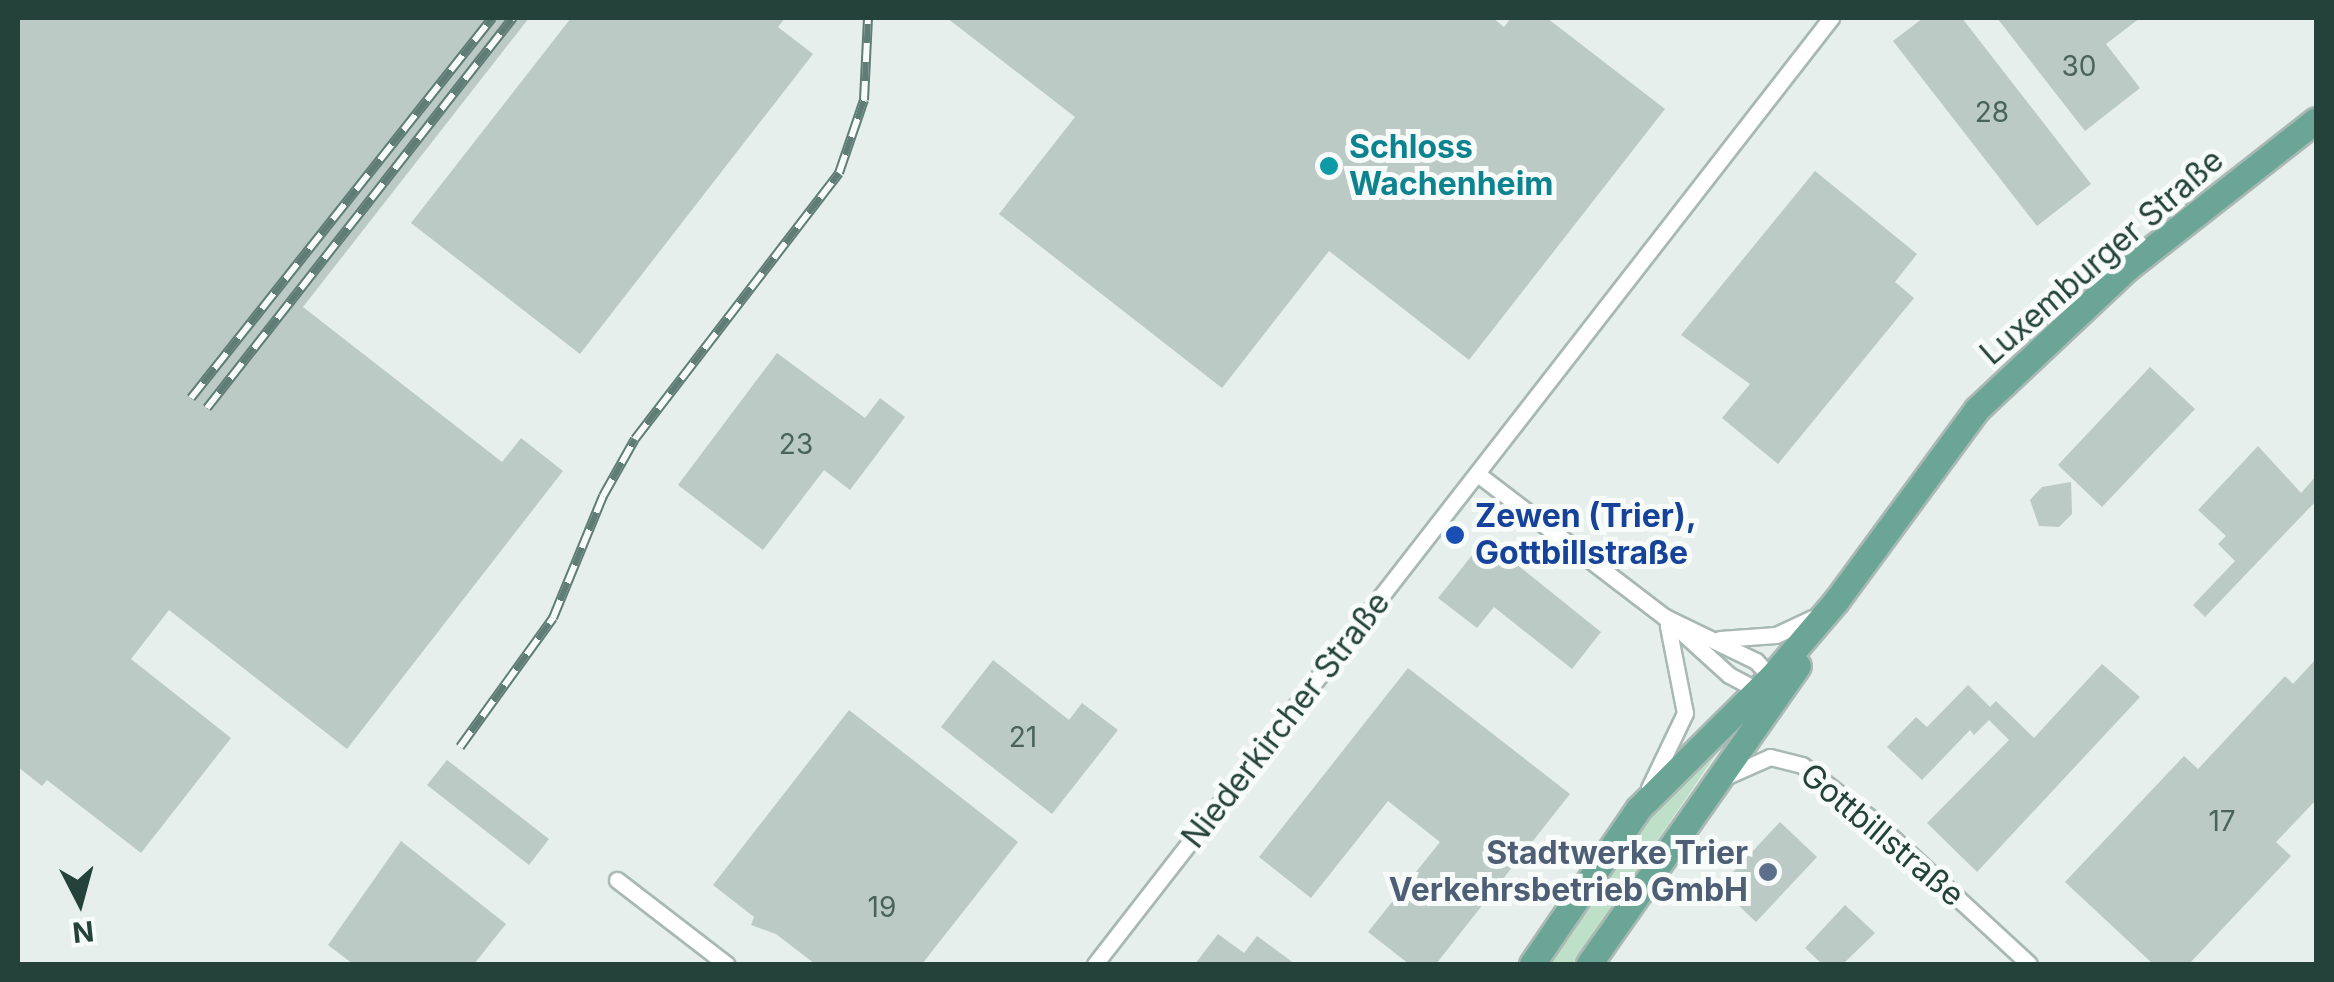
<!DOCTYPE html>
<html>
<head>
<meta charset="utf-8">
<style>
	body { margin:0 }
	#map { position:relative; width:2334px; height:982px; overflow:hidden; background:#e6efeb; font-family:Inter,sans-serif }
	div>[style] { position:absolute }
	.green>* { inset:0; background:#bfe0c8 }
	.building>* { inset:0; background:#bbcac4 }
	.roads { filter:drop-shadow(2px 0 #a8b8b2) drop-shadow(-2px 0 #a8b8b2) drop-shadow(0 2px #a8b8b2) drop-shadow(0 -2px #a8b8b2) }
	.minor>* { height:15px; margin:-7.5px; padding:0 7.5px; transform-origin:7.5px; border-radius:7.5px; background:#fff }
	.primary>* { height:25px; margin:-12.5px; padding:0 12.5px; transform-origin:12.5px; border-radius:12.5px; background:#6aa596 }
	.rail>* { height:10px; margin-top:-5px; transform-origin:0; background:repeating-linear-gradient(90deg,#f7fbf9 0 19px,#5f7d75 0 38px); box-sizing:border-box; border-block:2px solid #5f7d75 }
	.dots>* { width:28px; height:28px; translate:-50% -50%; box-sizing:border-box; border:5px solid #f7fbf9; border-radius:50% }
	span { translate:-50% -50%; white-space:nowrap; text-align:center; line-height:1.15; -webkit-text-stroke:10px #f7fbf9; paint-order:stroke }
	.number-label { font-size:28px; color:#4a645c }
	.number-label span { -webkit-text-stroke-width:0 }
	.culture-label { font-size:32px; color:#0d838f; font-weight:700 }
	.left { translate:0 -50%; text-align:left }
	.street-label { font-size:32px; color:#24423a }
	.transit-label { font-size:32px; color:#164399; font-weight:700 }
	.service-label { font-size:32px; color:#4e5e75; font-weight:700 }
	.right { translate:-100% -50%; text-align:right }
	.frame { position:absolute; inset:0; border:20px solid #24423a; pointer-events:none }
	.north { position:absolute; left:30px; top:852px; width:100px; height:100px; -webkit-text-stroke:8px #f7fbf9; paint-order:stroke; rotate:174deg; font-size:28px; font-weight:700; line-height:40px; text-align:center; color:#24423a }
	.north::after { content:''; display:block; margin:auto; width:35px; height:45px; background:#24423a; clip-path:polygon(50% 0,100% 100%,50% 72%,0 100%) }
</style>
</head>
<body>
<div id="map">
	<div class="green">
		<i style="clip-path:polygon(1732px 731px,1573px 964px,1547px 964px,1663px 794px)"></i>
	</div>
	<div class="building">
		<i style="clip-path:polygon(18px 18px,529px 18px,303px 307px,502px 462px,521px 438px,563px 471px,347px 749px,169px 610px,131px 659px,231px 738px,141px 853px,47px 780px,42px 786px,18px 767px)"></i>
		<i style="clip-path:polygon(571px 18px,785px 18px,778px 27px,813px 54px,580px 354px,411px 223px)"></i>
		<i style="clip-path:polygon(947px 18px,1493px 18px,1504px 27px,1511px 18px,1547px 18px,1665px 109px,1469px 360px,1329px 251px,1222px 388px,999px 214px,1075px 117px)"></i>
		<i style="clip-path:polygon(1923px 18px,1962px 18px,2091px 184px,2037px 226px,1893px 41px)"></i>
		<i style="clip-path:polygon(1997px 18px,2140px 18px,2106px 44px,2140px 88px,2085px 131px)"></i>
		<i style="clip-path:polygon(1815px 171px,1917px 254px,1895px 282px,1914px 298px,1778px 464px,1722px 418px,1750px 384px,1681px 335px)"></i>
		<i style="clip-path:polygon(777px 353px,865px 418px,880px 398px,905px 417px,850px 490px,824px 470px,763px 550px,678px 485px)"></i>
		<i style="clip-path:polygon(2150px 367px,2195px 409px,2102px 507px,2058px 465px)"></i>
		<i style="clip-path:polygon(2258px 446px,2301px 493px,2316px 476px,2316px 501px,2205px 617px,2193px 605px,2235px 561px,2218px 544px,2226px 536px,2198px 510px)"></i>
		<i style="clip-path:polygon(2071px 482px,2072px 514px,2059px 527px,2039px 526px,2030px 500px,2042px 487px)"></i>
		<i style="clip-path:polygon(1485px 539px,1601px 632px,1572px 669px,1494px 607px,1477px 628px,1438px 598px)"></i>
		<i style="clip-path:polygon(2316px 659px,2316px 800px,2276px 842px,2291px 856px,2189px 964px,2153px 964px,2065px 882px,2184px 756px,2198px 769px,2285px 676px,2293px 684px)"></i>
		<i style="clip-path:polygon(993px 660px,1069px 720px,1082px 703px,1118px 730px,1052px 814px,941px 727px)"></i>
		<i style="clip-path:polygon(2102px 664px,2140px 697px,1977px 872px,1927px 823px,2009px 740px,1989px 720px,1974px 735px,1970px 730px,1922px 780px,1887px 747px,1916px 717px,1927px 727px,1968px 685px,1990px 707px,1996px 701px,2034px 738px)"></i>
		<i style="clip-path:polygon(1408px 668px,1570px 794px,1436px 964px,1409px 964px,1368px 932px,1440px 842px,1388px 801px,1311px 898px,1259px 857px)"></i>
		<i style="clip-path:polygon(849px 710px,1018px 842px,922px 964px,815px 964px,776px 934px,751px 925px,754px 917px,713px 885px)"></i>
		<i style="clip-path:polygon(447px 760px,549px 839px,529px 865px,427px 785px)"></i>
		<i style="clip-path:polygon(1780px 822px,1817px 857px,1756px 922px,1719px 887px)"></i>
		<i style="clip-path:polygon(401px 841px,506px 924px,474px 964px,353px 964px,328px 945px)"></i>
		<i style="clip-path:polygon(1845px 905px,1875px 933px,1843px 964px,1822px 964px,1805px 948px)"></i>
		<i style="clip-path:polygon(1218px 934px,1244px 953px,1257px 936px,1295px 964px,1195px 964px)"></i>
	</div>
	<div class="roads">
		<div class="minor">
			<i style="left:1479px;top:475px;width:234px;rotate:37.4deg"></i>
			<i style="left:1665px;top:617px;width:86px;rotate:42.2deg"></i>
			<i style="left:1729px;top:675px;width:38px;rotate:28deg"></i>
			<i style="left:1665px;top:617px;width:101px;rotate:25.8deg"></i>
			<i style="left:1756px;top:661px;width:30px;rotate:48deg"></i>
			<i style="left:1720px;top:639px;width:56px;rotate:-4.1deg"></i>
			<i style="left:1776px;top:635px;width:40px;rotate:-25deg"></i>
			<i style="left:1725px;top:777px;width:49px;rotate:-24deg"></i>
			<i style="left:1770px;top:757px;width:33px;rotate:14deg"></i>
			<i style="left:1802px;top:765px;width:90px;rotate:37.8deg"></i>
			<i style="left:1873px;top:820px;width:212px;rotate:42.7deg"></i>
			<i style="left:1649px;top:788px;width:83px;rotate:-64.4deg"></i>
			<i style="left:1685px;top:713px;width:89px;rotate:-101.1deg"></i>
			<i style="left:617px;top:880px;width:138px;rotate:37.6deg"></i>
			<i style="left:1095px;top:964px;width:1199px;rotate:-52.12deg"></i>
		</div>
		<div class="primary">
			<i style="left:1532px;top:964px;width:188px;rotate:-55.6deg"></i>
			<i style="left:1638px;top:809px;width:189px;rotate:-44.8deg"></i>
			<i style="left:1772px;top:676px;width:99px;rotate:-49.5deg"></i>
			<i style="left:1836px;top:601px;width:238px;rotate:-53.7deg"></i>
			<i style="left:1977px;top:409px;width:204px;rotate:-43.2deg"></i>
			<i style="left:2126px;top:269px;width:241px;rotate:-38.1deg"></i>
			<i style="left:1589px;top:964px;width:364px;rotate:-55deg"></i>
		</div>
	</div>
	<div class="rail">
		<i style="left:191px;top:398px;width:485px;rotate:-51.6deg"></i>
		<i style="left:207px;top:408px;width:496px;rotate:-51.9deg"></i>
		<i style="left:460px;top:747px;width:159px;rotate:-54.2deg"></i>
		<i style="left:553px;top:618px;width:132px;rotate:-67.7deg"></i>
		<i style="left:603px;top:496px;width:65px;rotate:-60.7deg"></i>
		<i style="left:635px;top:439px;width:335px;rotate:-52.5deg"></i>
		<i style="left:839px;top:173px;width:77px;rotate:-71.1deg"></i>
		<i style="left:864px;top:100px;width:82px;rotate:-87.2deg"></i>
	</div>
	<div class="dots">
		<i style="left:1329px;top:166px;background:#0f9aa8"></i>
		<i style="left:1455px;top:535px;background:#1a4fb4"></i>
		<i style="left:1768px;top:872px;background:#5c6f8a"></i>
	</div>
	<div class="number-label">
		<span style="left:2079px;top:66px">30</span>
		<span style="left:1992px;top:112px">28</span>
		<span style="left:796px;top:444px">23</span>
		<span style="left:1023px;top:737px">21</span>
		<span style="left:2222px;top:821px">17</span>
		<span style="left:882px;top:907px">19</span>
	</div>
	<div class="culture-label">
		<span class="left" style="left:1349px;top:166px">Schloss<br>Wachenheim</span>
	</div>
	<div class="street-label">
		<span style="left:2102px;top:257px;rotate:-41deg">Luxemburger Straße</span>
		<span style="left:1286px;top:720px;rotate:-52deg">Niederkircher Straße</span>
		<span style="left:1882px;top:835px;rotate:40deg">Gottbillstraße</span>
	</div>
	<div class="transit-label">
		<span class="left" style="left:1475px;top:535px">Zewen (Trier),<br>Gottbillstraße</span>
	</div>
	<div class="service-label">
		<span class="right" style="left:1748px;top:872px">Stadtwerke Trier<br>Verkehrsbetrieb GmbH</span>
	</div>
	<div class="frame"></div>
	<div class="north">N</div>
</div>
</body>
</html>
